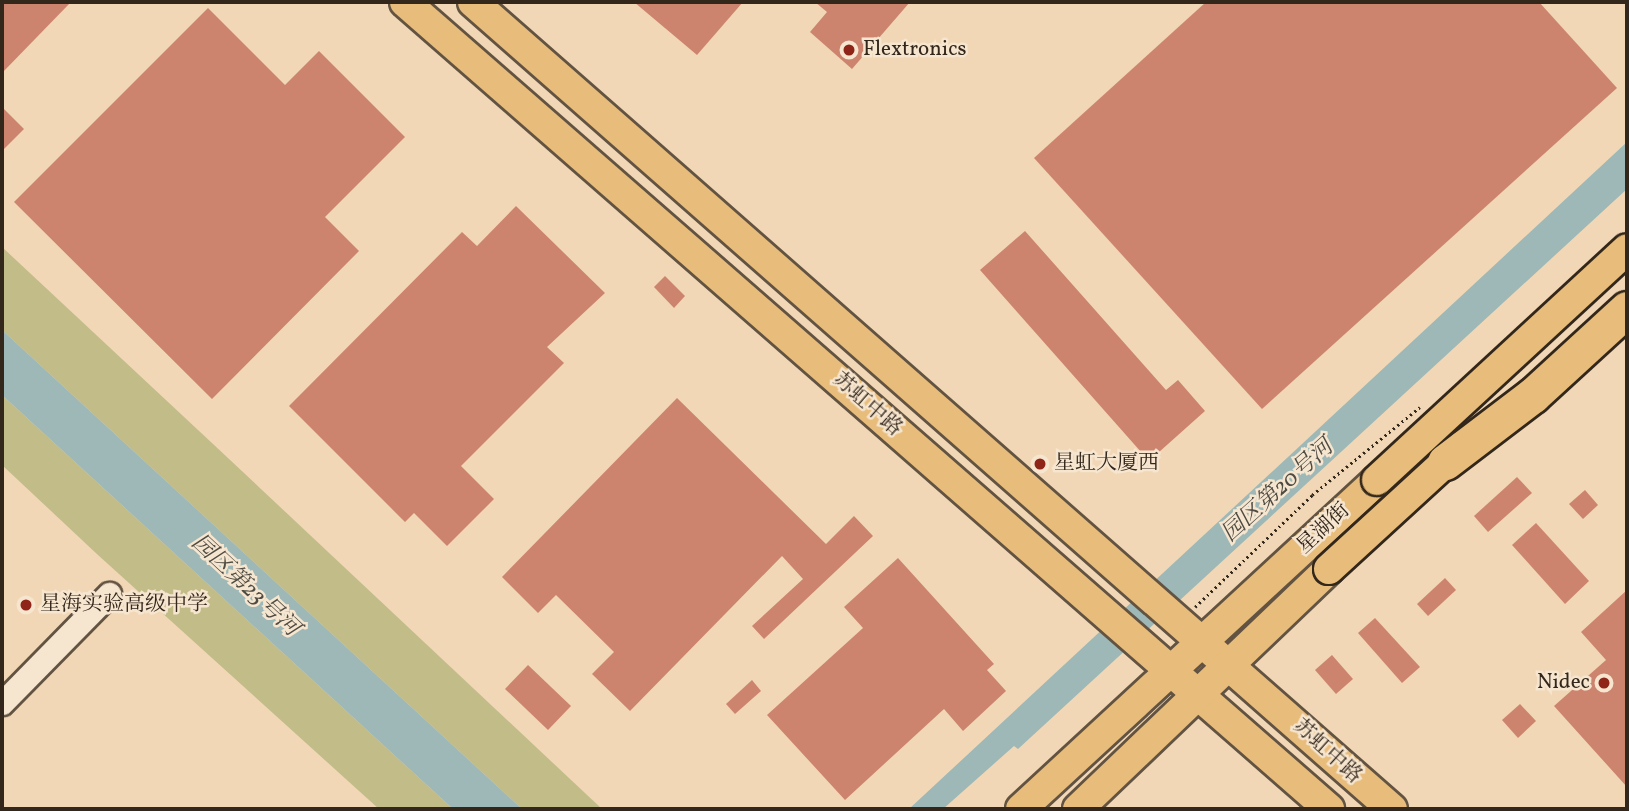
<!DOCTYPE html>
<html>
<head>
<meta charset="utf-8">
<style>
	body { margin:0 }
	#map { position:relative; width:1629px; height:811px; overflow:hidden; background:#f1d7b5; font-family:Vollkorn,"Noto Serif SC",serif }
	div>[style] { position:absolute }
	.green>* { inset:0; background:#c1bc88 }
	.water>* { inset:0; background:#9db8b6 }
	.building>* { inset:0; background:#cd846f }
	.path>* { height:2.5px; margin-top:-1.25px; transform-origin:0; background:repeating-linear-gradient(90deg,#33271b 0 2px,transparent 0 5.5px) }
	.roads { filter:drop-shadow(2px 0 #625342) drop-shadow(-2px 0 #625342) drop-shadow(0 2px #625342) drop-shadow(0 -2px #625342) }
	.minor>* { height:23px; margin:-11.5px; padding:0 11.5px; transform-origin:11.5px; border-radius:11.5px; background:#f6e5cf }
	.major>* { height:30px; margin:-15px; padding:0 15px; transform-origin:15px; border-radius:15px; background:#e8bc7a }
	.bridges { filter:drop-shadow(2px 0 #33271b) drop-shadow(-2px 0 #33271b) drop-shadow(0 2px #33271b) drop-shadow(0 -2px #33271b) }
	.major-bridge>* { height:30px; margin:-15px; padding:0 15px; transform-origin:15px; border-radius:15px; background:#e8bc7a }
	.highway-bridge>* { height:35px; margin:-17.5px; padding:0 17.5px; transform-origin:17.5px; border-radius:17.5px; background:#e8bc7a }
	.dots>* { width:19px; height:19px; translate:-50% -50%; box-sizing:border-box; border:4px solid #f6e5cf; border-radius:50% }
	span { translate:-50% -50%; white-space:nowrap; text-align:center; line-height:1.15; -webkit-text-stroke:5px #f6e5cf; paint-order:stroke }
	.poi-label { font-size:21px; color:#33271b }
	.left { translate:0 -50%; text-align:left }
	.right { translate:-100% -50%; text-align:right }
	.street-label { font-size:21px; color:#33271b }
	.water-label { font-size:23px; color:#4e4b42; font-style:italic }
	.frame { position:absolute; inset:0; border:4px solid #33271b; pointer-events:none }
</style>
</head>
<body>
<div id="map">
	<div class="green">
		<i style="clip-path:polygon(2px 247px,213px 444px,602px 809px,522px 809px,2px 330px)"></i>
		<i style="clip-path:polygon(2px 395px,453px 809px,379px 809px,98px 555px,2px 465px)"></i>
	</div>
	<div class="water">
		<i style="clip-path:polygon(1627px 142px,1627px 189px,1018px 749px,1014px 746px,943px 809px,909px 809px)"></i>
		<i style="clip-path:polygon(2px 330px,522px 809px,453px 809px,2px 395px)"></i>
	</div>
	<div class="building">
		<i style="clip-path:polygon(2px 2px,71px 2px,2px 73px)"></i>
		<i style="clip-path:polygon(634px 2px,743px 2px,697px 55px)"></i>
		<i style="clip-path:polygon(815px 2px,910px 2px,852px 69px,810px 32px,827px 12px)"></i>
		<i style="clip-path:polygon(1206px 2px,1539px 2px,1617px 88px,1262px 409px,1034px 158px)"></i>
		<i style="clip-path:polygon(208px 8px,285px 85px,319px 51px,405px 137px,325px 217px,359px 251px,212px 399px,14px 202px)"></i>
		<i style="clip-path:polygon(2px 107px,24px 129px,2px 151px)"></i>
		<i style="clip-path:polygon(516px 206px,605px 293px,547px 347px,564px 363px,461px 466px,494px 499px,447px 546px,414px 513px,405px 522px,289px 406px,462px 232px,477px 246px)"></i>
		<i style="clip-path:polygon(1025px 231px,1166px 390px,1178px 380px,1205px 411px,1149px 461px,980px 270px)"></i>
		<i style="clip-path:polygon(665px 276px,685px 296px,674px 308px,654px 287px)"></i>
		<i style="clip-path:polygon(677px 398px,826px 544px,854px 516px,873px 536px,764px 639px,752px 626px,803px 579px,782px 556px,630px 711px,592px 674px,614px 652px,556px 595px,538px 613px,502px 577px)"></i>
		<i style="clip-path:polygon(1517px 477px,1532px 493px,1488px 532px,1474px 516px)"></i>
		<i style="clip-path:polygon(1585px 490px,1598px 505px,1583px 519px,1569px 504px)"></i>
		<i style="clip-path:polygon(1536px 523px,1589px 581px,1565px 604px,1512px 545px)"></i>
		<i style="clip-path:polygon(898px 558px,994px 664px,987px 670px,1006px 691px,963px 731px,944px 709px,845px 800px,767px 715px,863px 628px,844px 607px)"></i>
		<i style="clip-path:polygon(1445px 578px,1456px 590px,1428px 616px,1417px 604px)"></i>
		<i style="clip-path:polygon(1627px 590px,1627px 787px,1554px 706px,1606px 660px,1581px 632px)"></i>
		<i style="clip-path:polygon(1375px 618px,1420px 667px,1402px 683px,1358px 633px)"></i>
		<i style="clip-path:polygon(1332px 655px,1353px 679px,1336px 694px,1315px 670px)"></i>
		<i style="clip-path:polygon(528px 665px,571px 706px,548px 730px,505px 689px)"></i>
		<i style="clip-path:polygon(752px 680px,761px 691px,735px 714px,726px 704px)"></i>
		<i style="clip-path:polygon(1520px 704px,1536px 721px,1518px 738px,1502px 720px)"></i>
	</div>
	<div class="path">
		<i style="left:1195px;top:607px;width:162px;rotate:-43.7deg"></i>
		<i style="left:1312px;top:495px;width:139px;rotate:-39.2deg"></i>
	</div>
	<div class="roads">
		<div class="minor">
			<i style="left:2px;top:703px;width:153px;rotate:-45.5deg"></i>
		</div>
		<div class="major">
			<i style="left:405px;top:2px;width:1227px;rotate:41.13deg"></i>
			<i style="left:473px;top:2px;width:1223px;rotate:41.29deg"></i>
			<i style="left:1021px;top:809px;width:485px;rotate:-42.7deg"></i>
			<i style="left:1078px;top:809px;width:347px;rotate:-43.7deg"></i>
		</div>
	</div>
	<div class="bridges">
		<div class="major-bridge">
			<i style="left:1377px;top:480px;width:340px;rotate:-42.7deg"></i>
			<i style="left:1329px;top:569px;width:182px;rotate:-42.5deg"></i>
		</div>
		<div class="highway-bridge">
			<i style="left:1445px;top:462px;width:111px;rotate:-37.3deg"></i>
			<i style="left:1533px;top:395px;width:127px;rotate:-42.5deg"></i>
		</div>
	</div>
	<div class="dots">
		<i style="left:849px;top:50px;background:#8f2418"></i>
		<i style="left:1040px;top:464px;background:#8f2418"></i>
		<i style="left:26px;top:605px;background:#8f2418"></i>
		<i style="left:1604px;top:683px;background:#8f2418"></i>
	</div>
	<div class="poi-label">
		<span class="left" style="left:863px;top:50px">Flextronics</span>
		<span class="left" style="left:1054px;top:464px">星虹大厦西</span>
		<span class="left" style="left:40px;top:605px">星海实验高级中学</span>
		<span class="right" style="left:1590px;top:683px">Nidec</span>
	</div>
	<div class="street-label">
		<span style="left:867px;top:405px;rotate:41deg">苏虹中路</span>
		<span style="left:1324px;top:529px;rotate:-43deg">星湖街</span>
		<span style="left:1327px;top:752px;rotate:42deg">苏虹中路</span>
	</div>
	<div class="water-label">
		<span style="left:1278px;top:491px;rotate:-42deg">园区第20号河</span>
		<span style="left:245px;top:586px;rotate:43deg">园区第23号河</span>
	</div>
	<div class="frame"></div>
</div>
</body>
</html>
